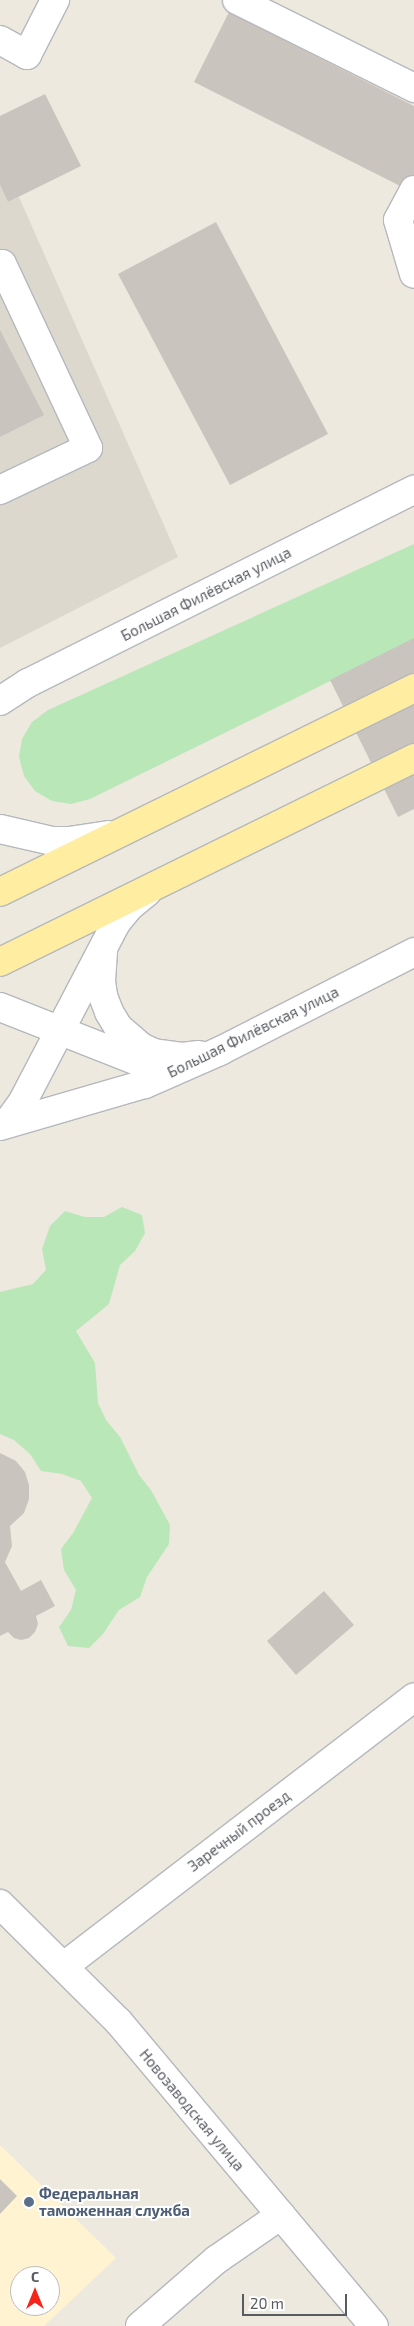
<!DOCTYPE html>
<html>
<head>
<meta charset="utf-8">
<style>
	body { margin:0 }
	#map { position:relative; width:414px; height:2326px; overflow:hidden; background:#ede9de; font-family:"Exo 2",sans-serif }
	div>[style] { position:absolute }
	.commercial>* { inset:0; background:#fff3d1 }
	.education>* { inset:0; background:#dcd8cd }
	.green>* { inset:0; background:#bae7b8 }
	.building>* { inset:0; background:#c9c5be }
	.roads { filter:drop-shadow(1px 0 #b5b8bd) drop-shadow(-1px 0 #b5b8bd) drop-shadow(0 1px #b5b8bd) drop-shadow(0 -1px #b5b8bd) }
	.minor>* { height:28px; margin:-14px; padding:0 14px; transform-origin:14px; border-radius:14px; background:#fff }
	.major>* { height:28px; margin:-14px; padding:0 14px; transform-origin:14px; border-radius:14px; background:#ffeda1 }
	.dots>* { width:14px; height:14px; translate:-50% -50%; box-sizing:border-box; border:2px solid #fff; border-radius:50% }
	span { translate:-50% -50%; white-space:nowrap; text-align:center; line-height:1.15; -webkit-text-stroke:4px #fff; paint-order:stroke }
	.street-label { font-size:15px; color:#585c61 }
	.service-label { font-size:15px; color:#4e5e75; font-weight:700 }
	.left { translate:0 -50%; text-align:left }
	.north { position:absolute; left:10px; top:2266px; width:50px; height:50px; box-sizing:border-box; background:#fff; border:1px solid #bcbec0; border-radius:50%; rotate:0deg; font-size:14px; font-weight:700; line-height:20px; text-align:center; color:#585c61 }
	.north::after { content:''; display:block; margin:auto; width:18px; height:22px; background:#f6251b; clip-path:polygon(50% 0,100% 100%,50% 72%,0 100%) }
	.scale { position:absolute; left:242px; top:2294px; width:105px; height:22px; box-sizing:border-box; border:2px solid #585c61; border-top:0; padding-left:6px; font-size:15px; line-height:18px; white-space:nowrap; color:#585c61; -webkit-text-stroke:4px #fff; paint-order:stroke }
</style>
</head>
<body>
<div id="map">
	<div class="commercial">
		<i style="clip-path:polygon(evenodd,0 2145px,116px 2258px,44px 2326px,0 2326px,0 2145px,20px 2276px,50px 2276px,50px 2306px,20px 2306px,20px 2276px)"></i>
	</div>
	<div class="education">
		<i style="clip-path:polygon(0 185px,8px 202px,19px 197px,178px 557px,0 648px)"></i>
	</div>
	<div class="green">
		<i style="clip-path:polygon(414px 544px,414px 640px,90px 799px,71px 804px,52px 801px,35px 791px,24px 776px,19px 757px,22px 739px,32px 722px,48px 710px)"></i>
		<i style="clip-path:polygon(122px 1207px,142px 1215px,145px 1233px,135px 1251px,120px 1265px,109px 1304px,76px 1331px,95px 1363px,98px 1403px,106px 1420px,120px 1437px,139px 1475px,151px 1490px,170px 1525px,169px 1544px,147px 1577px,140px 1597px,119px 1610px,103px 1634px,89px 1648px,68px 1646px,59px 1627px,71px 1610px,76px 1590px,64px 1570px,61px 1549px,73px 1533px,92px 1498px,81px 1481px,62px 1474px,41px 1471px,30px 1454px,14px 1440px,0 1434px,0 1292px,33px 1284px,46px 1270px,42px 1249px,50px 1226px,65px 1211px,85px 1217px,104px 1217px)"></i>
	</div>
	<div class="building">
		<i style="clip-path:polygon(229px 12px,414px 106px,414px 193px,194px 82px)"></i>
		<i style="clip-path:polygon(45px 94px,81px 166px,8px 202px,0 185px,0 116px)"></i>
		<i style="clip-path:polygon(216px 222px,328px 434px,230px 485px,118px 274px)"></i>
		<i style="clip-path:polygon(0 330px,44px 415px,0 437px)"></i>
		<i style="clip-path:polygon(414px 638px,414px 809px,398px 817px,330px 680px)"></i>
		<i style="clip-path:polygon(0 1453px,16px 1461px,25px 1472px,29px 1485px,29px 1499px,24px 1513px,10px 1526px,12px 1546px,5px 1562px,21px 1591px,41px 1580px,55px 1606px,36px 1616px,38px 1624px,35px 1632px,29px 1638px,21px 1640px,14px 1638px,8px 1632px,0 1636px)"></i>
		<i style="clip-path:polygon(324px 1591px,354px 1625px,296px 1675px,267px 1641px)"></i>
		<i style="clip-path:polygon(0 2179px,17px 2196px,0 2214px)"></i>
	</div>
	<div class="roads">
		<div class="minor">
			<i style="left:237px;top:0;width:198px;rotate:26.4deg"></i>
			<i style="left:0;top:40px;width:31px;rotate:29deg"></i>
			<i style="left:27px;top:55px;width:62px;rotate:-63deg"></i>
			<i style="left:414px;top:190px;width:34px;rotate:118deg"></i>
			<i style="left:398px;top:220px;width:56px;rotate:73.5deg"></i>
			<i style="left:0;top:265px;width:2px;rotate:-27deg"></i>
			<i style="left:2px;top:264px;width:203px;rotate:64.9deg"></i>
			<i style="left:88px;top:448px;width:98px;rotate:154.5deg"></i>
			<i style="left:0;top:701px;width:33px;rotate:-33deg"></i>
			<i style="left:28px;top:683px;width:432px;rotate:-26.6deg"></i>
			<i style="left:0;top:829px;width:53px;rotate:13deg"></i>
			<i style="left:52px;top:841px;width:17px"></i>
			<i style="left:69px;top:841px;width:40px;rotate:-8.5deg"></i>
			<i style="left:103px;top:952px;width:29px;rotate:94deg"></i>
			<i style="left:101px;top:981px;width:15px;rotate:82deg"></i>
			<i style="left:103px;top:996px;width:17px;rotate:69deg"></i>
			<i style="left:109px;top:1012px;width:17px;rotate:59deg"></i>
			<i style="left:118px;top:1027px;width:30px;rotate:41deg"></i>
			<i style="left:141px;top:1047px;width:14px;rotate:25deg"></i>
			<i style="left:154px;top:1053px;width:28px;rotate:8deg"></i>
			<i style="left:182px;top:1057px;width:17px;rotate:-7deg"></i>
			<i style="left:0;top:1007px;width:161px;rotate:21.5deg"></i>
			<i style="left:8px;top:1122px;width:26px;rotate:-54deg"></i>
			<i style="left:23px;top:1101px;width:201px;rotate:-62.4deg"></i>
			<i style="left:116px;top:923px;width:22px;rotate:-51deg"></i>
			<i style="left:130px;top:906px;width:22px;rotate:-39deg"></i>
			<i style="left:0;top:1126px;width:151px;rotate:-16.2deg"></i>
			<i style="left:145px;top:1084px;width:82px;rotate:-23.7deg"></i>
			<i style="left:220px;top:1051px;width:218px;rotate:-27deg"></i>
			<i style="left:0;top:1904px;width:166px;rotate:44.8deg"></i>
			<i style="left:118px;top:2021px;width:398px;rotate:50deg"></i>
			<i style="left:64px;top:1966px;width:441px;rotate:-37.5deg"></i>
			<i style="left:140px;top:2326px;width:101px;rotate:-41deg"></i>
			<i style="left:216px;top:2260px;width:79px;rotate:-34.7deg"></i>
		</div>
		<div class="major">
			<i style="left:0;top:892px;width:462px;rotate:-26.2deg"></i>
			<i style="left:0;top:962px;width:462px;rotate:-26.2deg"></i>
		</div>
	</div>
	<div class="dots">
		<i style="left:29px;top:2202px;background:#5c6f8a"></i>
	</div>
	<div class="street-label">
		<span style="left:206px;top:594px;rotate:-27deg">Большая Филёвская улица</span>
		<span style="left:253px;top:1032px;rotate:-26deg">Большая Филёвская улица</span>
		<span style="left:239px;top:1831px;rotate:-37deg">Заречный проезд</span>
		<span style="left:192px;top:2110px;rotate:50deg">Новозаводская улица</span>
	</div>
	<div class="service-label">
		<span class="left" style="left:39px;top:2202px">Федеральная<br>таможенная служба</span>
	</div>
	<div class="north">С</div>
	<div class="scale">20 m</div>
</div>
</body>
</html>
